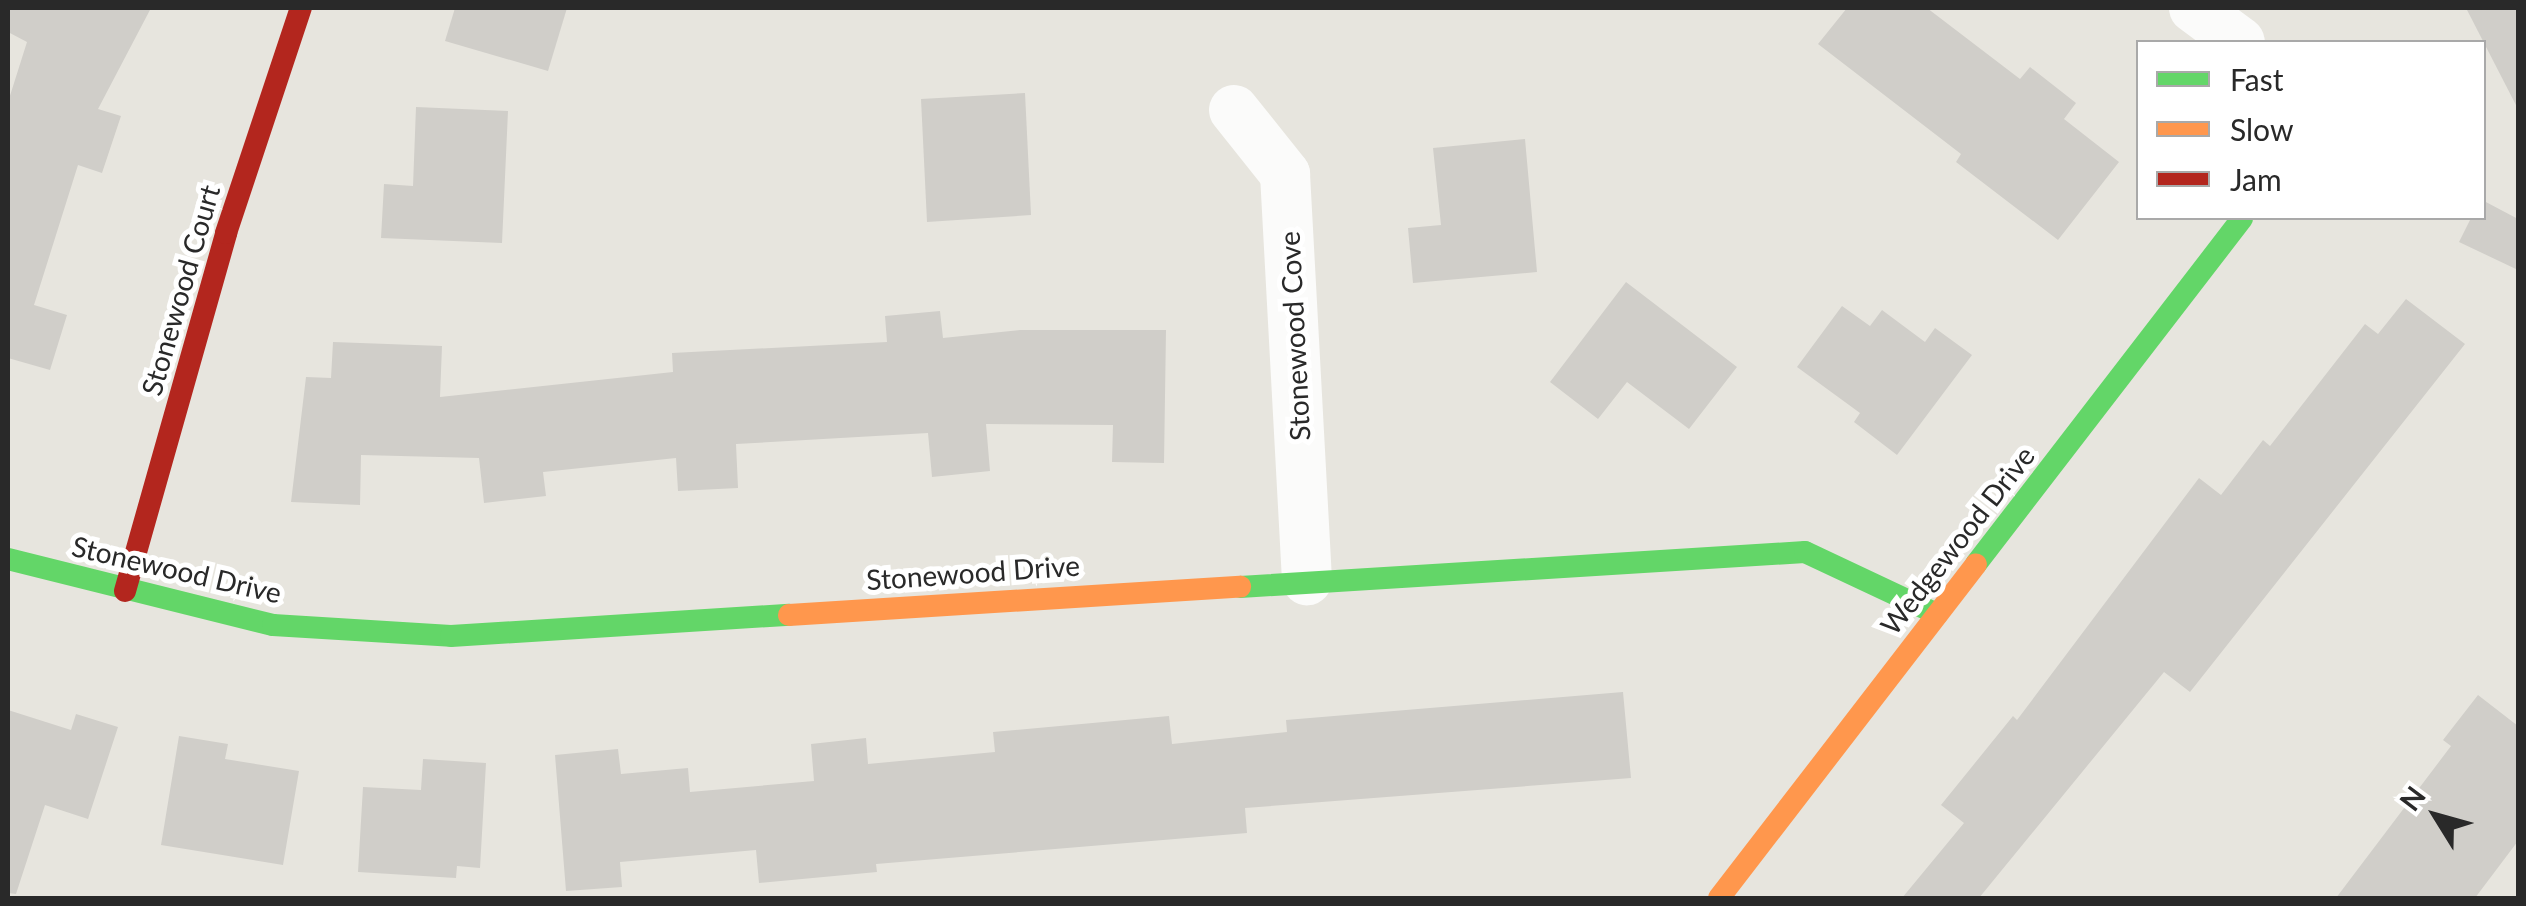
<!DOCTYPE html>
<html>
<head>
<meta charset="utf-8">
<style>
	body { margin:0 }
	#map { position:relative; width:2526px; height:906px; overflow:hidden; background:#e7e5de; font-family:Lato,sans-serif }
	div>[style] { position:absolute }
	.building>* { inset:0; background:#d0cec9 }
	.street>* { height:50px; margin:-25px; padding:0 25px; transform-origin:25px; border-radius:25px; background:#fbfbfa }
	.fast>* { height:22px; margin:-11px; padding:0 11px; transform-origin:11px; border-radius:11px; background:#63d668 }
	.slow>* { height:22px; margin:-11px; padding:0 11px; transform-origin:11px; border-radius:11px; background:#ff974d }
	.jam>* { height:22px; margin:-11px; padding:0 11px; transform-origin:11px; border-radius:11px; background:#b3261e }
	span { translate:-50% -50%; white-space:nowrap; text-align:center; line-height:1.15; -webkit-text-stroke:10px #fff; paint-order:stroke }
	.street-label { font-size:28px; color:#292929 }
	.frame { position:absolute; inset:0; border:10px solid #292929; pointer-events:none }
	.legend { position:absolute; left:2136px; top:40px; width:350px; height:180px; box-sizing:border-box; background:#fff; border:2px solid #a9a9a9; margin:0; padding:12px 18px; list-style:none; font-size:30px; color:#292929 }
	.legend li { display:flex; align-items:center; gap:20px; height:50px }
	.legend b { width:50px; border:2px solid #a9a9a9 }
	.north { position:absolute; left:2386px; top:766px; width:100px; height:100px; -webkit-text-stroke:8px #fff; paint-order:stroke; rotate:307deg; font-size:28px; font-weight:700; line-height:40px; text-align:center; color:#292929 }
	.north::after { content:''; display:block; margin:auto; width:35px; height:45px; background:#292929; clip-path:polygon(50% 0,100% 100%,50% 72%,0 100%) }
</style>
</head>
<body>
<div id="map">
	<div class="building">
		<i style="clip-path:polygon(8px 8px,151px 8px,98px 109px,121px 116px,102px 173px,78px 165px,34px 305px,67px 315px,50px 370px,8px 358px,8px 102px,27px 42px,8px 32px)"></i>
		<i style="clip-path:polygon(455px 8px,567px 8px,548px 71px,445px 41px)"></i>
		<i style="clip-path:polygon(1847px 8px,1927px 8px,2020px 79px,2030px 67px,2076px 103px,2064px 119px,2119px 162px,2058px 240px,1956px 162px,1961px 154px,1818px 44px)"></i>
		<i style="clip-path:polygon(2466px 8px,2518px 8px,2518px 109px)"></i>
		<i style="clip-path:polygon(1025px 93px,1031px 215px,927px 222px,921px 99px)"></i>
		<i style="clip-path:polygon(416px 107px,508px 111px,502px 243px,381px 238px,384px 184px,413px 186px)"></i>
		<i style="clip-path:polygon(1525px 139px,1537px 272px,1413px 283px,1408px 228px,1441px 225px,1433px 148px)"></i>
		<i style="clip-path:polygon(2484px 201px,2518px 219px,2518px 270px,2459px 242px,2471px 218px,2484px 218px)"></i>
		<i style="clip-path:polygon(1626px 282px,1737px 367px,1689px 429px,1627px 382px,1598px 419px,1550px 382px)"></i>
		<i style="clip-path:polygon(2406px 299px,2465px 344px,2190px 692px,2164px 672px,1979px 898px,1902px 898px,1964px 823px,1941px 805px,2013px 716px,2017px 720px,2199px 478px,2221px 495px,2263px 440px,2270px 446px,2365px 324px,2378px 334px)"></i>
		<i style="clip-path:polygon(1842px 306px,1870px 326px,1882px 310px,1925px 342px,1935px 328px,1972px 355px,1897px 455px,1854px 422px,1860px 413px,1797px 367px)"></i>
		<i style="clip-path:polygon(940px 311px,943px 338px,1020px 330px,1166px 330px,1164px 463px,1112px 462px,1113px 425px,986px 424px,990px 471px,932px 477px,928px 433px,736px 444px,738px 488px,678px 491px,676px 458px,543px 472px,546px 496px,484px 503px,479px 458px,361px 455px,360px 505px,291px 502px,306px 377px,331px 378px,333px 342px,442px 346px,440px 397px,673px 372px,672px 353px,887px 342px,885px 316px)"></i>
		<i style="clip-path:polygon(1623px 692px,1631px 778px,1245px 808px,1247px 833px,876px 864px,877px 872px,759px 883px,756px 850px,620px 862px,622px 887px,566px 891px,555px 755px,618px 749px,621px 774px,688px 768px,690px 792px,814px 781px,811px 744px,866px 738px,868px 764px,995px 752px,993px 732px,1169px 716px,1172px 744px,1287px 732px,1286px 720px)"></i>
		<i style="clip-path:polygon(2478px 695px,2518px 726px,2518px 841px,2475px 898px,2336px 898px,2451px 746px,2443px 740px)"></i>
		<i style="clip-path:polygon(8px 710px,71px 730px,76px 714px,118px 727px,88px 819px,45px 805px,16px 894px,8px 893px)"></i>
		<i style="clip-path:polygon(179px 736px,228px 744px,225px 759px,299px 771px,283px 865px,161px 845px)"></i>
		<i style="clip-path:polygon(423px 759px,486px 763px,480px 868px,457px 866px,456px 878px,358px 872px,363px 787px,421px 790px)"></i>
	</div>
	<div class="street">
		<i style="left:2194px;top:8px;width:57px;rotate:36.5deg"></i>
		<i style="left:1234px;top:110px;width:82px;rotate:51.4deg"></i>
		<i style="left:1285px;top:174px;width:407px;rotate:86.9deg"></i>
	</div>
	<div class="fast">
		<i style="left:8px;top:559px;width:273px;rotate:14deg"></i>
		<i style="left:273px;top:625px;width:178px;rotate:3.5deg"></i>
		<i style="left:451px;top:636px;width:339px;rotate:-3.6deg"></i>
		<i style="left:1976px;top:564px;width:436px;rotate:-52.4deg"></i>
		<i style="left:1240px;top:587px;width:566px;rotate:-3.54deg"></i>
		<i style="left:1805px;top:552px;width:146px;rotate:25.2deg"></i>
	</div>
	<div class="slow">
		<i style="left:789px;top:615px;width:452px;rotate:-3.6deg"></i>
		<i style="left:1719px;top:898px;width:421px;rotate:-52.4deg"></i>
	</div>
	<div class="jam">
		<i style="left:125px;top:591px;width:372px;rotate:-74.2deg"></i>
		<i style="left:226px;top:233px;width:237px;rotate:-71.6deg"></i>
	</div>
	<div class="street-label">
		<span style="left:180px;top:290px;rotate:-74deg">Stonewood Court</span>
		<span style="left:1294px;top:336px;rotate:-93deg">Stonewood Cove</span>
		<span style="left:1957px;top:540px;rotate:-52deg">Wedgewood Drive</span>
		<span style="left:177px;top:569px;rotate:13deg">Stonewood Drive</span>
		<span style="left:973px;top:572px;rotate:-4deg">Stonewood Drive</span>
	</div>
	<div class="frame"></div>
	<ul class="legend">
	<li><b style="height:12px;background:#63d668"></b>Fast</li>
	<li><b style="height:12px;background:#ff974d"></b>Slow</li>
	<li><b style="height:12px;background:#b3261e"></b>Jam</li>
	</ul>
	<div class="north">N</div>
</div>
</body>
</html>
